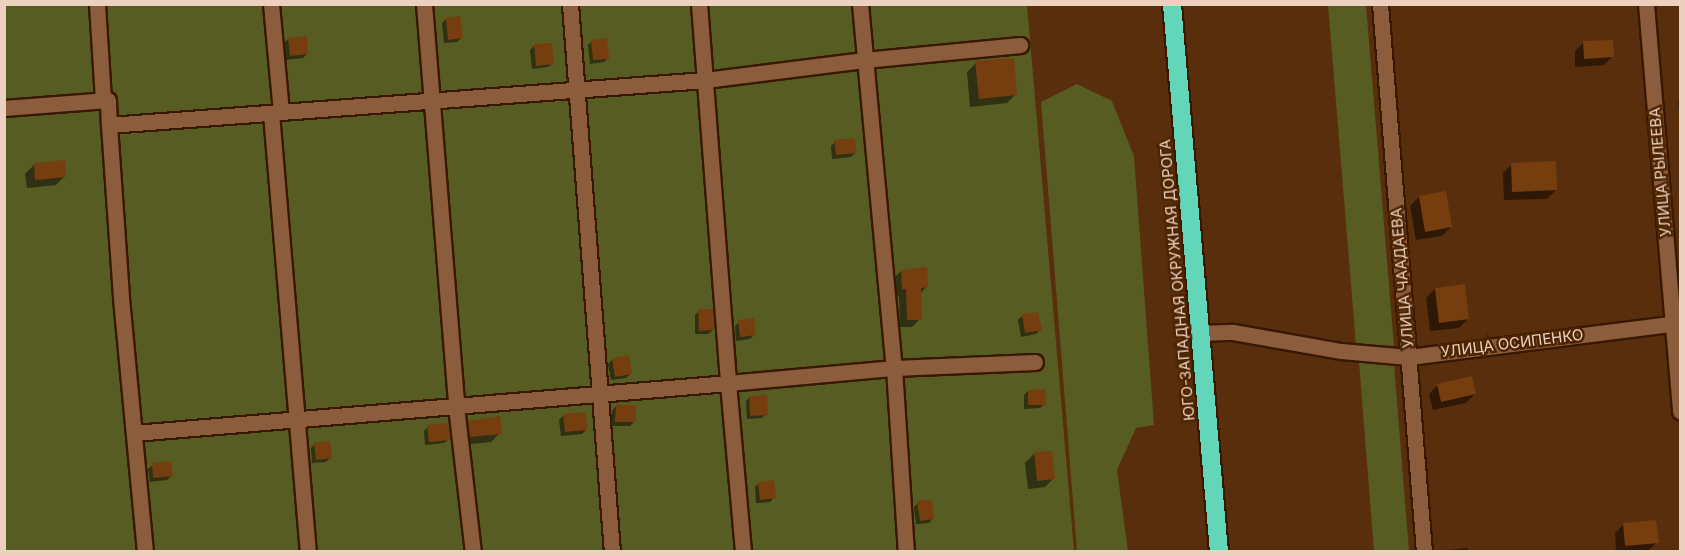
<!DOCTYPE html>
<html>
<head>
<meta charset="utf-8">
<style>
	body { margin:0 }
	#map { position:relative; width:1685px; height:556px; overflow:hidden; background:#592e0c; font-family:Inter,sans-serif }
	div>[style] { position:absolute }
	.green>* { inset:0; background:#565c22 }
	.shadow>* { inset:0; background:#0007 }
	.building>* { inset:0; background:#763e0e }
	.roads { filter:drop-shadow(2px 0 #381800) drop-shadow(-2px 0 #381800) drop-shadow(0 2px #381800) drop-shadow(0 -2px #381800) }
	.minor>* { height:15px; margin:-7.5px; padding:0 7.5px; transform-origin:7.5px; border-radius:7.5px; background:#8c5d3d }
	.highway>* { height:18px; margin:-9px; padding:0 9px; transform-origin:9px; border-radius:9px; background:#63d5b9 }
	span { translate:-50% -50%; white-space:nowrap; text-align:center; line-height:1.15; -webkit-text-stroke:5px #4d2400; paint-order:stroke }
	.street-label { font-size:15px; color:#ecd1c0 }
	.frame { position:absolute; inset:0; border:6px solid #ecd1c0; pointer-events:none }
</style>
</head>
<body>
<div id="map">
	<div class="green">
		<i style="clip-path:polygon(4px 5px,1027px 5px,1074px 551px,5px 551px)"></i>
		<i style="clip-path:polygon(1328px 5px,1366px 5px,1394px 346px,1356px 345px)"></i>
		<i style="clip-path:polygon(1077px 84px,1112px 101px,1134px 156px,1154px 425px,1136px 428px,1117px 470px,1128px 551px,1077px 551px,1041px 102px)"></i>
		<i style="clip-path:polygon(1359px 362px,1394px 365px,1409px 551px,1374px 551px)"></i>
	</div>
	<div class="shadow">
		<i style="clip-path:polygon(446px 19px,461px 38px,457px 42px,444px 43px,442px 23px)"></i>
		<i style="clip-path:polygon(288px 39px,307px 54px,303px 58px,286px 60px,284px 43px)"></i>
		<i style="clip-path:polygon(592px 41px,608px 58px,604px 62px,590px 64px,588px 45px)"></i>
		<i style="clip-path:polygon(1584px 42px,1613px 56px,1604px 65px,1575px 67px,1575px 51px)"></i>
		<i style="clip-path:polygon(534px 46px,553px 63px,548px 67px,532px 69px,530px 50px)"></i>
		<i style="clip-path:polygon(976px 63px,1016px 94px,1007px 103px,970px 107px,967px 72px)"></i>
		<i style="clip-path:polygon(1680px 100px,1680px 124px,1678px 102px)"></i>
		<i style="clip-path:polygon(835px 142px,855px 153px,851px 157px,832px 159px,831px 146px)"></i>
		<i style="clip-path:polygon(1512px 164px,1556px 190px,1547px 199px,1504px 200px,1503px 173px)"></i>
		<i style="clip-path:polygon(34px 165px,65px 176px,56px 185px,27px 188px,25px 174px)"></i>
		<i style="clip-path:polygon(1419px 197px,1451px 227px,1442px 236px,1416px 240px,1410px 206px)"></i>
		<i style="clip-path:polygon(901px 271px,927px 286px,920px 294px,920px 319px,912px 327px,900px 327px,899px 296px,895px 297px,893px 279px)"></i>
		<i style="clip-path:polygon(1435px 289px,1468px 319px,1459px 328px,1430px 331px,1426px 298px)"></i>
		<i style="clip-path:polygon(699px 311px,713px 330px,708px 334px,695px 334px,695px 315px)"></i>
		<i style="clip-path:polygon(1022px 316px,1040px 330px,1036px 334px,1021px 337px,1018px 320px)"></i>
		<i style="clip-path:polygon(739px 322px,754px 335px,750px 339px,736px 341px,735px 326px)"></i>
		<i style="clip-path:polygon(613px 359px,630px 374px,626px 378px,611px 380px,608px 364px)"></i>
		<i style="clip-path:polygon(1438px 385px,1475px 394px,1466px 403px,1433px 410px,1429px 394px)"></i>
		<i style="clip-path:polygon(1028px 391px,1044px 404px,1040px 408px,1024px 409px,1024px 395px)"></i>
		<i style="clip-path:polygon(750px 397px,766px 414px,762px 418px,747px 419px,746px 401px)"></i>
		<i style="clip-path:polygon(616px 406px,634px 422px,630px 426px,612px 426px,612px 411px)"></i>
		<i style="clip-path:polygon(563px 416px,586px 430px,582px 434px,561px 436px,559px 420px)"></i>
		<i style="clip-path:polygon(468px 423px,500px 433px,491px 442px,461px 445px,459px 432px)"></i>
		<i style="clip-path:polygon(428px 427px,449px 439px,444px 443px,425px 445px,424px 431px)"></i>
		<i style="clip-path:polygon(315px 444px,330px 458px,326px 462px,312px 463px,311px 448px)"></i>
		<i style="clip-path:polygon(1034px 454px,1054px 478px,1045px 487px,1028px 489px,1025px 463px)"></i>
		<i style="clip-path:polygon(153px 465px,171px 476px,167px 480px,150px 482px,148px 469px)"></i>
		<i style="clip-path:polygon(759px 483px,774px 497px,770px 502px,756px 503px,755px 487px)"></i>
		<i style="clip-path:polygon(918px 503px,933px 518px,929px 523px,916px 524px,914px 507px)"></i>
		<i style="clip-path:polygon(1624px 524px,1657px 542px,1648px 551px,1616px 552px,1615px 533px)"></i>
		<i style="clip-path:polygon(1468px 548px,1468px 552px,1435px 552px,1436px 551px)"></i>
	</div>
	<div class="building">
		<i style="clip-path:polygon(460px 16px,463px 38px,448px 40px,446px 18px)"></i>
		<i style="clip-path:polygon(307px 36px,308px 54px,290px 56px,288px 38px)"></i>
		<i style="clip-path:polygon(607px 38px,609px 59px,593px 60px,591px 40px)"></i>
		<i style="clip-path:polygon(1613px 40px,1614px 57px,1584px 59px,1583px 41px)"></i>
		<i style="clip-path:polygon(552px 43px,554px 64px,536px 66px,534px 44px)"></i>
		<i style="clip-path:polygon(1014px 58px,1017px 95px,979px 99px,975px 61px)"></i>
		<i style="clip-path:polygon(855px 138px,856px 153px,836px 155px,834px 140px)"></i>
		<i style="clip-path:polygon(65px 160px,66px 177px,35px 180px,34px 163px)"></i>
		<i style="clip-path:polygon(1556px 161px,1557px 190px,1512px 192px,1511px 163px)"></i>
		<i style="clip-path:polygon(1446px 191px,1452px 227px,1425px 232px,1419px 196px)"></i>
		<i style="clip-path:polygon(927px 267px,928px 287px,921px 288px,922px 320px,907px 320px,906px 289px,902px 289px,901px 270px)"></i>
		<i style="clip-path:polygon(1465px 284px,1469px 319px,1439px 323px,1435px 288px)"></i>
		<i style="clip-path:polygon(698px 309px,713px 309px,714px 330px,699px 331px)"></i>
		<i style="clip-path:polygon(1038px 312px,1042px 330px,1025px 333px,1022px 314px)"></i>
		<i style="clip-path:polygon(754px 318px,756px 335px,740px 337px,738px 320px)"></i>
		<i style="clip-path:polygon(629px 355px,632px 374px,615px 377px,612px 358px)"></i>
		<i style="clip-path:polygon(1472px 376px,1476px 394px,1441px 402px,1437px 384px)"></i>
		<i style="clip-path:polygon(1045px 389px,1046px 405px,1028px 405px,1028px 390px)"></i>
		<i style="clip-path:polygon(767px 395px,768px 415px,750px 416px,749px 396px)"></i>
		<i style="clip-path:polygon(616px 405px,636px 405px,636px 422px,615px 422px)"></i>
		<i style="clip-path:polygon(586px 412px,587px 430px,565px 432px,563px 414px)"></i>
		<i style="clip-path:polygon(500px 416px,502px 434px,469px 437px,468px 421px)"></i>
		<i style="clip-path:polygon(448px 423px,450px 440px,429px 442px,427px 425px)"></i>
		<i style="clip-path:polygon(330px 441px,332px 458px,316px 460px,314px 443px)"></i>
		<i style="clip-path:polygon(1052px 451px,1055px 479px,1037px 481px,1034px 452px)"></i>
		<i style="clip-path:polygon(171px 461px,173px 476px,153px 478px,152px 463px)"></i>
		<i style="clip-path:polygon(774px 480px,776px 498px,760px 500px,758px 482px)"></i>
		<i style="clip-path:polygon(932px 499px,934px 519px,920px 521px,917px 501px)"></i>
		<i style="clip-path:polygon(1656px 520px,1659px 543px,1625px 546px,1623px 523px)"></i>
	</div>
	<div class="roads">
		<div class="minor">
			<i style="left:97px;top:4px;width:96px;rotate:86.4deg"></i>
			<i style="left:271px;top:4px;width:108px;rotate:84.7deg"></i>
			<i style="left:424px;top:4px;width:403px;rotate:85.4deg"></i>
			<i style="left:456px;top:406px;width:147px;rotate:83.4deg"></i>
			<i style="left:570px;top:4px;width:550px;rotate:85.62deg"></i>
			<i style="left:699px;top:4px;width:380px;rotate:85.6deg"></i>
			<i style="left:728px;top:383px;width:167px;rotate:-5.2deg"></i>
			<i style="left:894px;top:368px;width:141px;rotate:-2.4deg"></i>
			<i style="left:860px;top:4px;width:366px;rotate:84.7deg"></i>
			<i style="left:894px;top:368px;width:184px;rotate:86.3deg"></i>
			<i style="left:1380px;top:4px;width:550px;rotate:85.41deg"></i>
			<i style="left:1646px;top:4px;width:409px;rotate:85.2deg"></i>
			<i style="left:4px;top:108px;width:104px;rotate:-4.4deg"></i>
			<i style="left:108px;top:100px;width:25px;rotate:88deg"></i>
			<i style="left:109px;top:125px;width:598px;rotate:-4.32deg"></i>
			<i style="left:705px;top:80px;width:160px;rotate:-7.2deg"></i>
			<i style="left:864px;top:60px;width:157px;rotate:-5.5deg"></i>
			<i style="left:271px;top:113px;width:441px;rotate:85.2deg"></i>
			<i style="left:109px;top:125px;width:173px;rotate:86deg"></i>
			<i style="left:121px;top:298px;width:255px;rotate:84.6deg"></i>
			<i style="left:1200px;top:333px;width:33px;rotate:-2deg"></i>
			<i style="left:1233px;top:332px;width:110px;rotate:10deg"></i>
			<i style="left:1341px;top:351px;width:68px;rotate:5deg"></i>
			<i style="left:1409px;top:357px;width:273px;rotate:-7.2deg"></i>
			<i style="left:134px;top:433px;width:596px;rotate:-4.81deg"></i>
			<i style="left:728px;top:383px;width:170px;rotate:84.9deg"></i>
		</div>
		<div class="highway">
			<i style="left:1172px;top:4px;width:550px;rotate:85.1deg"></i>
		</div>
	</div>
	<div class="street-label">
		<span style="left:1660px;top:172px;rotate:-95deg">УЛИЦА РЫЛЕЕВА</span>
		<span style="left:1402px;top:278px;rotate:-95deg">УЛИЦА ЧААДАЕВА</span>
		<span style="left:1177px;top:280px;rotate:-95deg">ЮГО-ЗАПАДНАЯ ОКРУЖНАЯ ДОРОГА</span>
		<span style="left:1512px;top:343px;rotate:-7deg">УЛИЦА ОСИПЕНКО</span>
	</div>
	<div class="frame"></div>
</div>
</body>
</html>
